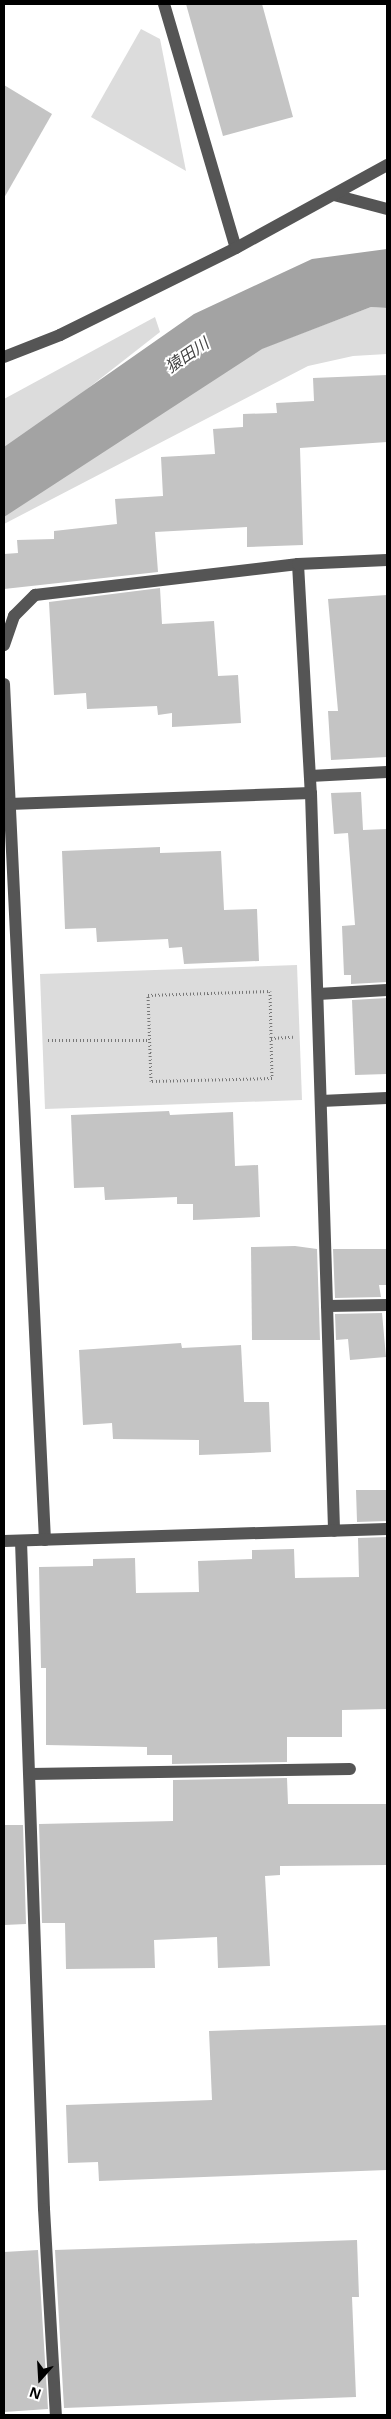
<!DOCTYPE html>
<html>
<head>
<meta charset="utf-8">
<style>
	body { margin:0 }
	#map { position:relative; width:391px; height:2419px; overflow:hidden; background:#fff; font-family:"Open Sans","Noto Sans JP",sans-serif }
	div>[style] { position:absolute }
	.green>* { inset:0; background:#dcdcdc }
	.water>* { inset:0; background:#a3a3a3 }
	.building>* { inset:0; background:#c4c4c4 }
	.path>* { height:3px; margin-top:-1.5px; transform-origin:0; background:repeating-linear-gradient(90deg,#777 0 1px,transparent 0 3.5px) }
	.minor>* { height:12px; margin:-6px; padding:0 6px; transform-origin:6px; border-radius:6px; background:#555 }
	span { translate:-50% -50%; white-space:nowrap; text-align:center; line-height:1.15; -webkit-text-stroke:4px #fff; paint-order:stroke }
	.water-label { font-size:16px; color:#444; font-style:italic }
	.frame { position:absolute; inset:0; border:5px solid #000; pointer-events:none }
	.north { position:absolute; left:15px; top:2354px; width:50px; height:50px; -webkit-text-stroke:4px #fff; paint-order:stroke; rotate:199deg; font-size:14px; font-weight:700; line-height:20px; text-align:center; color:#000 }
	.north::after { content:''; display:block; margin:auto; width:18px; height:22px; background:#000; clip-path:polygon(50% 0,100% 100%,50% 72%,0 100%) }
</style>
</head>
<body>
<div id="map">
	<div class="green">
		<i style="clip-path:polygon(141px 29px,160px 39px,186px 171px,91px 117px)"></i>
		<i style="clip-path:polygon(371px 307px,387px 308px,387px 354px,353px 356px,308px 366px,4px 524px,4px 498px,192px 375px)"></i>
		<i style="clip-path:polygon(155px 317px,160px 332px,4px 454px,4px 399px)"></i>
		<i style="clip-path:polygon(297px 965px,302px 1100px,45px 1109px,40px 974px)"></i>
	</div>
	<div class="water">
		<i style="clip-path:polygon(387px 249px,387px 308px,371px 307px,262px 349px,4px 517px,4px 447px,194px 314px,312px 259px)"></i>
	</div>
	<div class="building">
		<i style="clip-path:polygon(186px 4px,262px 4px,293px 117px,223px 136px)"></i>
		<i style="clip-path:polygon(4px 85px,52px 114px,4px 198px)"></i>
		<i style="clip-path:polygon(387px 375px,387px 442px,300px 448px,303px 545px,247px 547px,247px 527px,155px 532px,158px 572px,4px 589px,4px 554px,18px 553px,17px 540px,54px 539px,54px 531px,117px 524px,115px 499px,163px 496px,161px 457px,215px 454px,213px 429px,243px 427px,243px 414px,277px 413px,276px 403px,314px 401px,313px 378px)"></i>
		<i style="clip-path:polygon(160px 588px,162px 624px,214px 621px,218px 676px,238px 675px,241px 723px,172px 727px,172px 713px,158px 715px,157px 706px,87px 709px,86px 693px,54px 695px,49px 602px)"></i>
		<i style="clip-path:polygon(387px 595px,387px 757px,331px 760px,328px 711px,338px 711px,328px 599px)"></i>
		<i style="clip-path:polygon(361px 792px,363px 830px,387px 829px,387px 982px,351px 984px,351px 975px,344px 975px,342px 926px,355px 925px,348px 833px,334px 834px,331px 793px)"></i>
		<i style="clip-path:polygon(160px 847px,160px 853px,221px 851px,224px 910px,257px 909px,259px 961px,184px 964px,182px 947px,169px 948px,168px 939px,97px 942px,96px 928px,65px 929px,62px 851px)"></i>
		<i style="clip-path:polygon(387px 998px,387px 1074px,355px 1075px,352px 1000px)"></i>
		<i style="clip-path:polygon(169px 1111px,170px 1115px,233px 1112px,235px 1166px,258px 1165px,260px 1217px,193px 1220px,193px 1204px,177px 1204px,177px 1197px,105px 1200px,104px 1187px,74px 1188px,71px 1115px)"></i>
		<i style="clip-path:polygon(295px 1246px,317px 1249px,320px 1340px,252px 1340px,251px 1247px)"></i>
		<i style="clip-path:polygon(333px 1249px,387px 1249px,387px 1285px,379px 1285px,381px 1297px,335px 1298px)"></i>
		<i style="clip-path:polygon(382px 1313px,386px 1357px,350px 1360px,348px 1339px,336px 1340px,335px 1314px)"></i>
		<i style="clip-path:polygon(181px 1343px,182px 1348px,241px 1345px,244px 1402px,269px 1402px,271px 1452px,199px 1455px,199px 1440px,113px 1439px,112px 1423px,83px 1425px,79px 1350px)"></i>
		<i style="clip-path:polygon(356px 1490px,387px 1490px,387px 1521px,357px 1522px)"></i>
		<i style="clip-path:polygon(387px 1537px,387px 1709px,342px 1710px,342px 1737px,287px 1737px,287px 1762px,172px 1764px,172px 1755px,147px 1755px,147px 1747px,46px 1745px,46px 1668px,41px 1668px,39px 1567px,93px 1566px,93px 1559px,135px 1558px,136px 1593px,199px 1592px,198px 1561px,252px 1559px,252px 1550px,294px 1549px,295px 1578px,359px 1577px,358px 1538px)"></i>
		<i style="clip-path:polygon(287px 1778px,288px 1804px,387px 1804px,387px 1865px,280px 1866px,280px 1875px,265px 1876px,270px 1966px,218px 1968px,217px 1937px,154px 1940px,155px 1968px,66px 1969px,65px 1923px,42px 1923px,39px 1824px,173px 1821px,173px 1780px)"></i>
		<i style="clip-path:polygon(4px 1825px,23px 1825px,26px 1924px,4px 1925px)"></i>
		<i style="clip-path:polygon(387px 2025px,387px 2170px,99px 2181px,98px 2162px,68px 2163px,66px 2105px,212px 2100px,209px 2031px)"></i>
		<i style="clip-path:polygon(357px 2240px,359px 2297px,352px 2297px,356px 2397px,64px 2408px,55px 2250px)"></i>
		<i style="clip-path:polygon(38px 2250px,48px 2409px,4px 2412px,4px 2252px)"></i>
	</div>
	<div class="path">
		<i style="left:270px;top:991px;width:87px;rotate:88.7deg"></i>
		<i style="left:272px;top:1078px;width:121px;rotate:178.6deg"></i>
		<i style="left:151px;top:1081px;width:86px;rotate:-92deg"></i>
		<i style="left:148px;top:995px;width:122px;rotate:-1.9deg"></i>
		<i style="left:271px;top:1038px;width:22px;rotate:-3deg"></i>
		<i style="left:48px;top:1040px;width:102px"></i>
	</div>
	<div class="minor">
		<i style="left:164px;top:4px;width:254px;rotate:73.6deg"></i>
		<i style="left:334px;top:195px;width:55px;rotate:14.8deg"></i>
		<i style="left:4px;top:357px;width:60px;rotate:-21.4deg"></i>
		<i style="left:60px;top:335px;width:196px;rotate:-26.3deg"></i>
		<i style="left:236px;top:248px;width:172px;rotate:-28.8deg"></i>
		<i style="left:298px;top:564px;width:229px;rotate:86.8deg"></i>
		<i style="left:311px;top:793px;width:738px;rotate:88.21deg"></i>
		<i style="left:4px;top:645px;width:31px;rotate:-71deg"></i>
		<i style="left:14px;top:616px;width:30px;rotate:-45deg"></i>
		<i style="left:35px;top:595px;width:265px;rotate:-6.7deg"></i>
		<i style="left:298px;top:564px;width:89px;rotate:-2.6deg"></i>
		<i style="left:4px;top:684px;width:857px;rotate:87.26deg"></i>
		<i style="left:310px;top:776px;width:77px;rotate:-3deg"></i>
		<i style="left:9px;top:804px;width:302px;rotate:-2.1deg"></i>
		<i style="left:318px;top:994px;width:69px;rotate:-3.3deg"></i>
		<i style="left:321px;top:1101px;width:66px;rotate:-2.6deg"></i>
		<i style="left:327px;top:1306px;width:60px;rotate:-1deg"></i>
		<i style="left:4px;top:1541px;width:383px;rotate:-1.8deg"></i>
		<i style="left:21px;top:1541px;width:668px;rotate:88.03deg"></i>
		<i style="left:44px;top:2209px;width:206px;rotate:86.7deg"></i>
		<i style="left:30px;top:1774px;width:320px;rotate:-0.9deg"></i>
	</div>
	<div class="water-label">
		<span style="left:187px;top:355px;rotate:-34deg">猿田川</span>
	</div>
	<div class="frame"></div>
	<div class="north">N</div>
</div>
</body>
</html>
